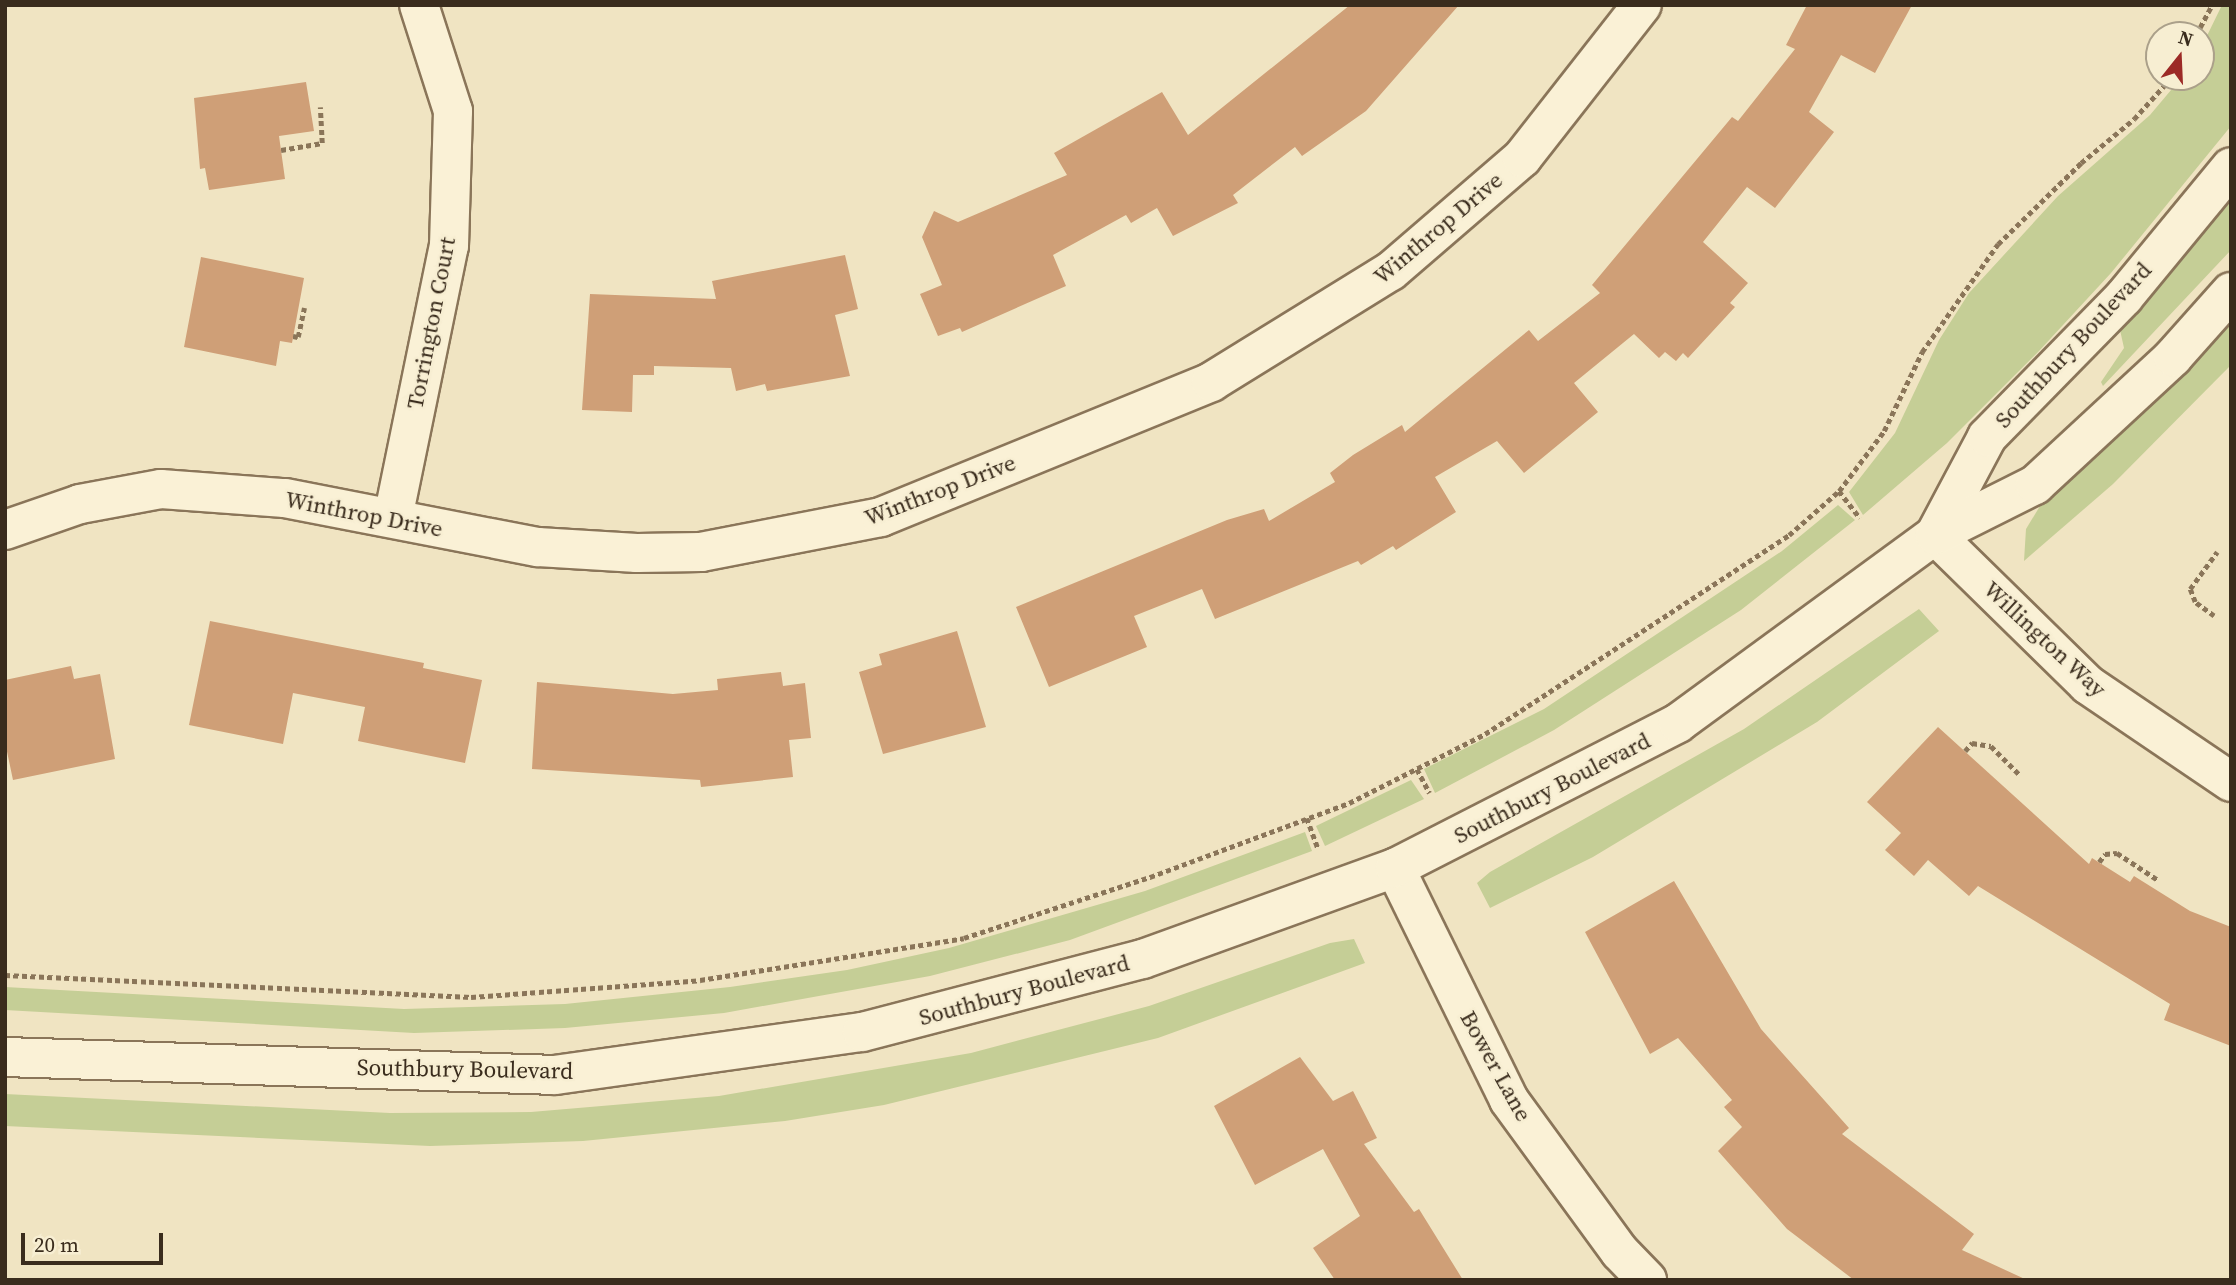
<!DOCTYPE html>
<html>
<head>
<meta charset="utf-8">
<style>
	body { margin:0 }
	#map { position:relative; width:2236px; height:1285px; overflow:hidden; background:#f0e4c2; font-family:"Source Serif 4",serif }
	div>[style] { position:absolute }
	.green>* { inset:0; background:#c5ce96 }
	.building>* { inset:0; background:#cf9f77 }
	.path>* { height:4.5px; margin-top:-2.25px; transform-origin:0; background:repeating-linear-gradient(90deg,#8a7559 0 5px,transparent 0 8.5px) }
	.roads { filter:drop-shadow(2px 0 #8a7559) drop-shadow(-2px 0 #8a7559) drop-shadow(0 2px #8a7559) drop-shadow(0 -2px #8a7559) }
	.minor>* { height:38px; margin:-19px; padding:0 19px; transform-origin:19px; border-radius:19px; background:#faf1d6 }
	span { translate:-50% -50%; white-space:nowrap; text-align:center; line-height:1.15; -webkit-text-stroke:5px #f7eed2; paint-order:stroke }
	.street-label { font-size:23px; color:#3a2c1d }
	.frame { position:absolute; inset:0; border:7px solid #3a2c1d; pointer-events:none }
	.north { position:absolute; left:2145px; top:21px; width:70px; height:70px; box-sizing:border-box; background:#f7eed2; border:2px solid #aba08a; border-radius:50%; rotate:18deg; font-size:19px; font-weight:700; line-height:28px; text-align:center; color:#3a2c1d }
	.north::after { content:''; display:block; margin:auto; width:24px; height:32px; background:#9c2a26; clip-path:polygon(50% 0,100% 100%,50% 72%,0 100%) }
	.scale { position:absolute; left:21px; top:1233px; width:142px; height:32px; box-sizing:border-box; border:4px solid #3a2c1d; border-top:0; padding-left:9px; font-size:21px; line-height:24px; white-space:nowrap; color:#3a2c1d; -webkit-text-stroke:5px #f7eed2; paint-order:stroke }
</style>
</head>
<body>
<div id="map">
	<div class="green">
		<i style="clip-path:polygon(2222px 5px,2231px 5px,2231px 126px,2111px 273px,2039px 351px,1947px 443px,1863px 515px,1849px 492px,1895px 433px,1939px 340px,1969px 293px,2058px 196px,2150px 115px,2182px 77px,2201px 77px,2201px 48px)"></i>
		<i style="clip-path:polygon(2231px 198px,2231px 250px,2103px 386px,2101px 382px,2124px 348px,2120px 330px)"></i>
		<i style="clip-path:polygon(2231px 315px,2231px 365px,2113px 484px,2024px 561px,2026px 529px,2040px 506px)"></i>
		<i style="clip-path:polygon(1838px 505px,1855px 520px,1741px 610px,1554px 730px,1435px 793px,1424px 769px,1544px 709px,1782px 551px)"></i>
		<i style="clip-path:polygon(1919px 609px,1939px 631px,1817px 722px,1593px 857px,1490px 908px,1477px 883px,1490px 872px,1744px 729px)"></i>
		<i style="clip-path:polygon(1411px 780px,1424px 799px,1325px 846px,1316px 826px)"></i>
		<i style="clip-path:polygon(1305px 832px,1312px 851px,1070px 940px,930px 976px,724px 1013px,565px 1028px,414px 1033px,5px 1010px,5px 987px,404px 1009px,565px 1004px,730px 987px,847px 970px,949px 948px,1145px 891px)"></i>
		<i style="clip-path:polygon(1354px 939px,1365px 963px,1158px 1038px,884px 1105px,785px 1121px,583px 1141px,430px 1146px,5px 1126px,5px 1094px,390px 1113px,531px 1112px,719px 1096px,971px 1053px,1149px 1006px,1330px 943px)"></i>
	</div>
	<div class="building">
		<i style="clip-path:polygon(1350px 5px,1459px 5px,1366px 111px,1302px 156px,1295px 147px,1233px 195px,1238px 203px,1173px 236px,1157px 208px,1131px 223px,1126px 215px,1053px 255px,1066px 286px,962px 332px,960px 328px,938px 336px,920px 294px,942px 285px,922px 237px,934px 211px,958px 222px,1067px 175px,1054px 153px,1162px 92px,1188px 135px)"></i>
		<i style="clip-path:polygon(1807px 5px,1912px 5px,1875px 73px,1841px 55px,1809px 112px,1834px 132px,1775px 208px,1747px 187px,1703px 242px,1748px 283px,1730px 303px,1735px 307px,1688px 358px,1683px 353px,1676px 361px,1665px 352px,1659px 358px,1634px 334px,1574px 383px,1598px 412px,1524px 473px,1497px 441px,1435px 477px,1456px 512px,1396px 550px,1393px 546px,1361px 565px,1358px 561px,1215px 619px,1202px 589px,1134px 616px,1147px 647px,1049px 687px,1016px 607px,1227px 520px,1264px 509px,1269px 521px,1335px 482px,1330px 473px,1353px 455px,1402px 425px,1405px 432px,1529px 330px,1538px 341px,1600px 293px,1592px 285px,1732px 117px,1738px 121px,1795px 49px,1786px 45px)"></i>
		<i style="clip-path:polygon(306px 82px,314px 131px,279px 136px,285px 179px,209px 190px,205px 168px,200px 169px,194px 98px)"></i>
		<i style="clip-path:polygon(845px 255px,858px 309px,835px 315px,850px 376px,767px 391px,765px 384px,736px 391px,731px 368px,654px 366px,654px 375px,633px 375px,632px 412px,582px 410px,590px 294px,716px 299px,712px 281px)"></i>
		<i style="clip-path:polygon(201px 257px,304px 278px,292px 343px,280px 341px,276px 366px,184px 347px)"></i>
		<i style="clip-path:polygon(210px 621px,424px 663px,423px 668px,482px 680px,465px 763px,358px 741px,365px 707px,293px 693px,283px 744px,189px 725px)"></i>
		<i style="clip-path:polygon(957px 631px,986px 727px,883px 754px,859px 672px,882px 665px,879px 654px)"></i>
		<i style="clip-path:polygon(71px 666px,74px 679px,100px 674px,115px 759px,13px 780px,5px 742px,5px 680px)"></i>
		<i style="clip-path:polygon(781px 672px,783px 686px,805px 683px,811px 738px,789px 740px,793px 777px,701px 787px,700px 780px,532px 769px,537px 682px,673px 694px,718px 690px,717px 679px)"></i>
		<i style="clip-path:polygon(1938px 727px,2089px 864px,2092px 858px,2130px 882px,2134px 876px,2190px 911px,2231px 927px,2231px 1046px,2164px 1020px,2170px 1004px,1978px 886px,1969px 896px,1928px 860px,1914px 876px,1885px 850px,1901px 833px,1867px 802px)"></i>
		<i style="clip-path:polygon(1674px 881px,1761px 1029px,1849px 1128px,1842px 1134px,1974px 1234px,1962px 1250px,2027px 1280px,1854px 1280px,1787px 1229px,1718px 1151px,1742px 1127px,1724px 1107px,1732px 1100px,1678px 1038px,1650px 1054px,1585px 932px)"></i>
		<i style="clip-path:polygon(1300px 1057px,1333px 1101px,1353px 1091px,1377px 1138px,1364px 1144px,1414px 1212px,1419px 1209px,1463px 1280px,1335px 1280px,1313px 1248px,1360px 1216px,1323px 1149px,1255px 1185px,1214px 1106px)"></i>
	</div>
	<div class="path">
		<i style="left:2196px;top:35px;width:34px;rotate:-62deg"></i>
		<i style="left:281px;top:150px;width:42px;rotate:-9.7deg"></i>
		<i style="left:322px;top:143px;width:36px;rotate:-93deg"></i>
		<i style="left:293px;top:336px;width:5px;rotate:11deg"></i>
		<i style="left:298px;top:337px;width:30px;rotate:-78deg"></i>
		<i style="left:1839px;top:491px;width:34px;rotate:52deg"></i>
		<i style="left:2214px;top:616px;width:24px;rotate:-144deg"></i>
		<i style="left:2195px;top:602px;width:14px;rotate:-111deg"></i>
		<i style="left:2190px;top:589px;width:46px;rotate:-53.9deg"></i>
		<i style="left:1965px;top:751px;width:11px;rotate:-49deg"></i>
		<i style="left:1972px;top:743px;width:19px;rotate:9deg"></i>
		<i style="left:1991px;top:746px;width:41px;rotate:45deg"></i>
		<i style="left:1417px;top:769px;width:27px;rotate:62deg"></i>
		<i style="left:1307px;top:818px;width:32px;rotate:70deg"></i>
		<i style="left:2099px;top:862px;width:10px;rotate:-53deg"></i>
		<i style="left:2105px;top:854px;width:12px;rotate:-5deg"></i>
		<i style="left:2117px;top:853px;width:49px;rotate:33.4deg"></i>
		<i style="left:5px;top:975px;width:467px;rotate:2.7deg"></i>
		<i style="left:471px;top:997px;width:230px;rotate:-4.2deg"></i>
		<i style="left:700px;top:980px;width:267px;rotate:-9deg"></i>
		<i style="left:964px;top:938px;width:196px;rotate:-18.2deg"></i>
		<i style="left:1150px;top:877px;width:212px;rotate:-20.4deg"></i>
		<i style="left:1349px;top:803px;width:153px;rotate:-26.9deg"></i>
		<i style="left:1485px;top:734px;width:363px;rotate:-33.2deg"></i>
		<i style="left:1789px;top:535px;width:67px;rotate:-41.3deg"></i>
		<i style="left:1839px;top:491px;width:75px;rotate:-53.1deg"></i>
		<i style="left:1884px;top:431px;width:88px;rotate:-64.3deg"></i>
		<i style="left:1922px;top:352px;width:132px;rotate:-54.9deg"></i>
		<i style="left:1998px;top:244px;width:116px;rotate:-44.3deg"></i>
		<i style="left:2081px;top:163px;width:69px;rotate:-39.7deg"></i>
		<i style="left:2134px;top:119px;width:57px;rotate:-47.9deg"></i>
	</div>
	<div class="roads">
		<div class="minor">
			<i style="left:393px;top:518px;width:278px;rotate:-78.4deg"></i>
			<i style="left:449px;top:246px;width:135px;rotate:-88.3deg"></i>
			<i style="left:453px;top:111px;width:111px;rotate:-107.8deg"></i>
			<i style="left:5px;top:530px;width:79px;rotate:-19.1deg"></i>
			<i style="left:80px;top:504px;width:82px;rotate:-10.5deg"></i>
			<i style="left:161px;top:489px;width:124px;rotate:4.2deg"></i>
			<i style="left:285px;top:498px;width:258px;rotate:11deg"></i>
			<i style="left:538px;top:547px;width:99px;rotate:3.5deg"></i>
			<i style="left:637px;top:553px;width:64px;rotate:-0.9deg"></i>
			<i style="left:701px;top:552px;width:183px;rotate:-11deg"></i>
			<i style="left:881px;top:517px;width:357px;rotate:-22.2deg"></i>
			<i style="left:1211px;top:382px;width:211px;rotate:-31.7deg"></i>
			<i style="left:1391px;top:271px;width:173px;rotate:-40.8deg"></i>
			<i style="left:1522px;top:158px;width:194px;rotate:-51.9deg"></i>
			<i style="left:1935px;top:535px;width:111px;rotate:-62deg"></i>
			<i style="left:1987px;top:437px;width:196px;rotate:-45.6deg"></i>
			<i style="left:2124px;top:297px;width:168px;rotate:-50.5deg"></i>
			<i style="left:1935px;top:535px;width:214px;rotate:44.4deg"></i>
			<i style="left:2088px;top:685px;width:173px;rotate:34.1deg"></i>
			<i style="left:1395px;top:868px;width:258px;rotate:63.8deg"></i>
			<i style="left:1509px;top:1100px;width:188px;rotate:53.9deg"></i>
			<i style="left:1620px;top:1252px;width:39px;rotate:46deg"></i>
			<i style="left:5px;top:1057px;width:550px;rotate:1.87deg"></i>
			<i style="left:555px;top:1075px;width:310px;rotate:-8deg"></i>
			<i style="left:862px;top:1032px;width:290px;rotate:-14.6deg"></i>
			<i style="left:1143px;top:959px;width:268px;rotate:-19.9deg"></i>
			<i style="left:1395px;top:868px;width:318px;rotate:-27.1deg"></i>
			<i style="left:1678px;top:723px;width:318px;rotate:-36.2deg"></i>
			<i style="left:1935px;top:535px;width:112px;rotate:-26.6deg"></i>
			<i style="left:2035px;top:485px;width:188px;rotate:-42.8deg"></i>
			<i style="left:2173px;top:357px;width:87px;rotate:-48.3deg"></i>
		</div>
	</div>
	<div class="street-label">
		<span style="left:1438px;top:228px;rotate:-40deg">Winthrop Drive</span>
		<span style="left:431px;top:323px;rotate:-79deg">Torrington Court</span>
		<span style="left:2073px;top:345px;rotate:-47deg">Southbury Boulevard</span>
		<span style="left:940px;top:490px;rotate:-21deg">Winthrop Drive</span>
		<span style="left:364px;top:514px;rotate:11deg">Winthrop Drive</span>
		<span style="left:2045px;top:639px;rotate:43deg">Willington Way</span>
		<span style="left:1552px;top:788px;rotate:-27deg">Southbury Boulevard</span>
		<span style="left:1024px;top:990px;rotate:-15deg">Southbury Boulevard</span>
		<span style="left:1496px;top:1066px;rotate:61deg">Bower Lane</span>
		<span style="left:465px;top:1069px;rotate:1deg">Southbury Boulevard</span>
	</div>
	<div class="frame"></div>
	<div class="north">N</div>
	<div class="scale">20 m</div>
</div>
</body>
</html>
